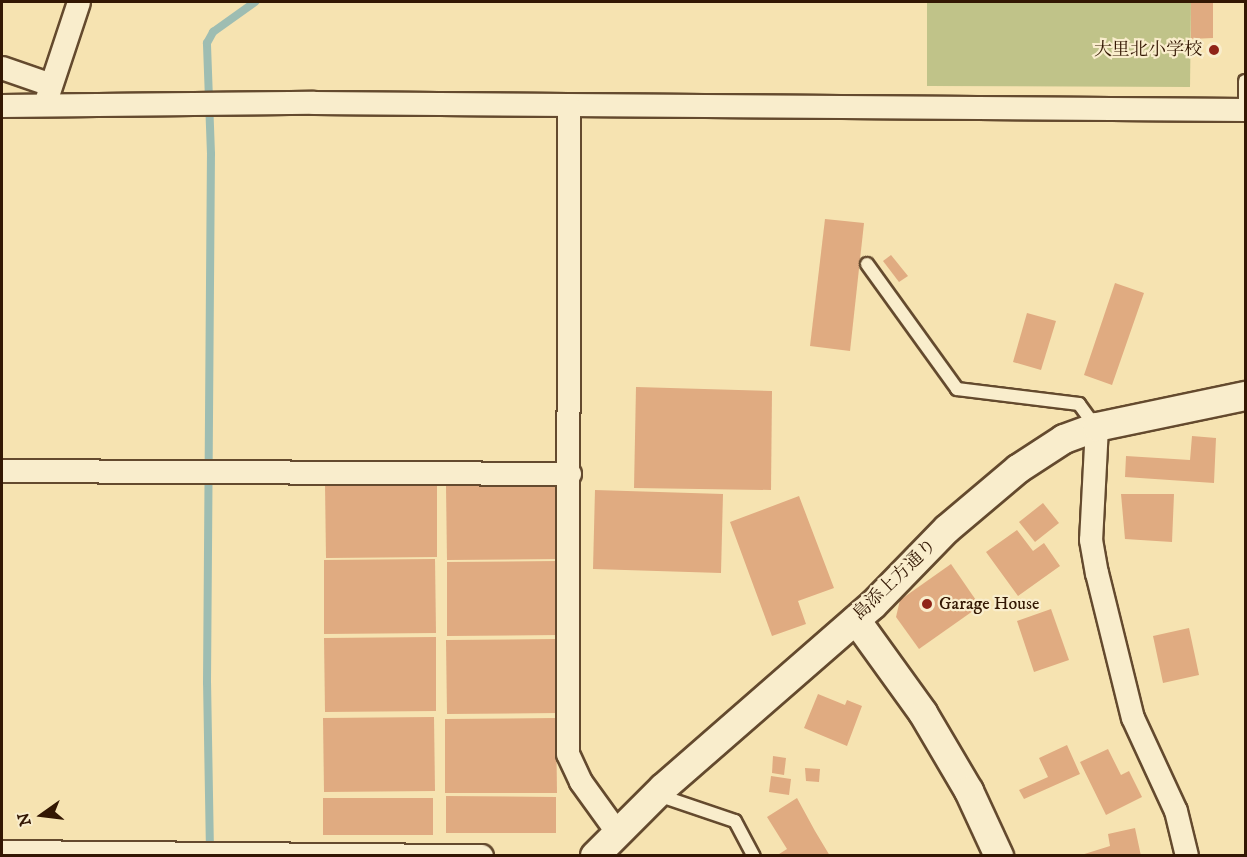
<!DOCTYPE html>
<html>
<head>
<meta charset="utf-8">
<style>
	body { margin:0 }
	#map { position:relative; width:1247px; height:857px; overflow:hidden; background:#f6e3b1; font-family:"IM FELL DW Pica","Noto Serif JP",serif }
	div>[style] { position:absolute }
	.green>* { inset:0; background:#c0c389 }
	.stream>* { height:8px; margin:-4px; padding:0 4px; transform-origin:4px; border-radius:4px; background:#9ebdb2 }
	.building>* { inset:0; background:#e0ab81 }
	.roads { filter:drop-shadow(2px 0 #644a2e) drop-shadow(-2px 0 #644a2e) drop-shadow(0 2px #644a2e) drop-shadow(0 -2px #644a2e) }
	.service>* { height:12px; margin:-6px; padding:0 6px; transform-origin:6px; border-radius:6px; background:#f9edcc }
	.minor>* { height:22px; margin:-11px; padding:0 11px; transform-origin:11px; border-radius:11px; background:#f9edcc }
	.tertiary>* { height:28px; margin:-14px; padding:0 14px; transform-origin:14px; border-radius:14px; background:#f9edcc }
	.dots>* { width:16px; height:16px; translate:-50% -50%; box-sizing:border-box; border:3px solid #f9edcc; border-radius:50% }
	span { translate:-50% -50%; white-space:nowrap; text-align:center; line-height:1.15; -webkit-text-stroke:4.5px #f9edcc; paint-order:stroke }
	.poi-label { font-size:18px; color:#331703 }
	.right { translate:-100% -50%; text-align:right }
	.left { translate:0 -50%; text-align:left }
	.street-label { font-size:18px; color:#331703 }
	.frame { position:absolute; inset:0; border:3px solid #331703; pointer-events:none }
	.north { position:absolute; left:12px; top:785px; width:60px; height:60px; -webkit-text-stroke:4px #f9edcc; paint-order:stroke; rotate:256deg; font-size:16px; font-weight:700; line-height:24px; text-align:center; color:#331703 }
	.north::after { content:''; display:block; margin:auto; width:21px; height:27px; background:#331703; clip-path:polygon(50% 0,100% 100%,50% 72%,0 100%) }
</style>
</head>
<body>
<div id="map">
	<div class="green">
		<i style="clip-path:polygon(927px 2px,1191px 2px,1190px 87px,927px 86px)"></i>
	</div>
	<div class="stream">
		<i style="left:210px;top:852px;width:169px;rotate:-91deg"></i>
		<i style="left:207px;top:683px;width:529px;rotate:-89.57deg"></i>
		<i style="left:211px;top:154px;width:111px;rotate:-92.1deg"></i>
		<i style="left:207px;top:43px;width:13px;rotate:-61deg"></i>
		<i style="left:213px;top:32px;width:52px;rotate:-35.5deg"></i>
	</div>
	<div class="building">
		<i style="clip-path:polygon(1191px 2px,1213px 2px,1213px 38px,1191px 39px)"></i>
		<i style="clip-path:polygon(825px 219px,864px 223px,850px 351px,810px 346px)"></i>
		<i style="clip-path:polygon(891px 255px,908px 276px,899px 282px,883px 261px)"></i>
		<i style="clip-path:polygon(1115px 283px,1144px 293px,1112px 385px,1084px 375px)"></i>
		<i style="clip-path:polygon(1027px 313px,1056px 321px,1041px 370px,1013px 362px)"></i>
		<i style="clip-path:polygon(636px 387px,772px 391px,771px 490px,634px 488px)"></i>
		<i style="clip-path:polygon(1192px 436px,1216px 438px,1214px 483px,1125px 477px,1126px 456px,1190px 460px)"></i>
		<i style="clip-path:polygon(437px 483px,437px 557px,326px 558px,325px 484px)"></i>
		<i style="clip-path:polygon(557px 485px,558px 559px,447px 560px,446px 486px)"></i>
		<i style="clip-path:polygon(595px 490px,723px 494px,721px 573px,593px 569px)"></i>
		<i style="clip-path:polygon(1121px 494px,1174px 494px,1172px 542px,1125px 539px)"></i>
		<i style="clip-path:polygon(799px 496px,834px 588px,798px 601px,806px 624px,772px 636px,730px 522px)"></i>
		<i style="clip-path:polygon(1043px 503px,1059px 523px,1035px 542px,1019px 522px)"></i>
		<i style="clip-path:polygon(1017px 530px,1033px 551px,1044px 543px,1060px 566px,1018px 596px,986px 552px)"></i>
		<i style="clip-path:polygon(435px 559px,436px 633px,324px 634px,324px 560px)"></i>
		<i style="clip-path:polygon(558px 561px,559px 635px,447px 636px,447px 562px)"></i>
		<i style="clip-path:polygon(951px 564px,980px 606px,919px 649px,896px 617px,900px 600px)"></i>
		<i style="clip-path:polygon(1051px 609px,1069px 660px,1034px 672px,1017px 621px)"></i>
		<i style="clip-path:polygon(1189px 628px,1199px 675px,1163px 683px,1153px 636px)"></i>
		<i style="clip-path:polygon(436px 637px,436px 711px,325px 712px,324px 638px)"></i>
		<i style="clip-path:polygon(557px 639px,558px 713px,447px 714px,446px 640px)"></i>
		<i style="clip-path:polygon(818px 694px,845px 705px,847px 700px,862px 706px,847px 746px,804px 728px)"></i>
		<i style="clip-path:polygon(434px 717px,435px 791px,324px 792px,323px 718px)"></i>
		<i style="clip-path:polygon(556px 718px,557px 793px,445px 793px,445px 719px)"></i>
		<i style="clip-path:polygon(1067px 745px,1080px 774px,1024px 799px,1019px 790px,1048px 777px,1039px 758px)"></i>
		<i style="clip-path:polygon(1108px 749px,1121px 775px,1129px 771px,1142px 797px,1106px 815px,1080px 762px)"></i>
		<i style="clip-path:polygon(773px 756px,786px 758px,784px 775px,772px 773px)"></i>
		<i style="clip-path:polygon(805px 768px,820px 769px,819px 782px,806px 781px)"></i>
		<i style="clip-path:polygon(771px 776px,791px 779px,789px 795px,769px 792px)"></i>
		<i style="clip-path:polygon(446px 796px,556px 797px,556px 833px,446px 833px)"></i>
		<i style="clip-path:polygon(323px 798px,433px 798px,433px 835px,323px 835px)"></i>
		<i style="clip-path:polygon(797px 798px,815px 831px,830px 856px,776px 856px,787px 849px,767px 817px)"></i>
		<i style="clip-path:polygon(1135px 828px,1141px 856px,1078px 856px,1110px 846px,1108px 834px)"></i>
	</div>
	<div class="roads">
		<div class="service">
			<i style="left:1245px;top:81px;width:29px;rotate:90deg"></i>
			<i style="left:867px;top:264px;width:154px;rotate:54.2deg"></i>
			<i style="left:957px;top:389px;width:123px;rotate:7deg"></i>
			<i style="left:1079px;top:404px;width:29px;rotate:54deg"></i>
			<i style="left:658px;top:795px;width:81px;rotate:18.7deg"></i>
			<i style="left:735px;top:821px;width:40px;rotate:62deg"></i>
		</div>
		<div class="minor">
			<i style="left:2px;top:68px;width:52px;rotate:19.1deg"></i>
			<i style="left:45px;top:105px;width:108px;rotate:-71.7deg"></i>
			<i style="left:2px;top:106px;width:312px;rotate:-0.6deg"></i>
			<i style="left:314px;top:103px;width:932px;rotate:0.43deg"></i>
			<i style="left:569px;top:107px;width:647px;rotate:90.09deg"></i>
			<i style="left:568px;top:754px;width:31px;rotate:65deg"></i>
			<i style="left:581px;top:782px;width:62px;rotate:54.2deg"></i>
			<i style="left:1097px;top:427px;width:113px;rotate:93deg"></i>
			<i style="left:1091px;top:540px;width:34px;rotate:80deg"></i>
			<i style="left:1097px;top:573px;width:149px;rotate:76.1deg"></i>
			<i style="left:1133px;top:718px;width:102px;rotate:65.2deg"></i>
			<i style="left:1176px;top:811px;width:46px;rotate:76.3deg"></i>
			<i style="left:2px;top:471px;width:568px;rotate:0.3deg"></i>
			<i style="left:2px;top:852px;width:480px;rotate:0.5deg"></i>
		</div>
		<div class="tertiary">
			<i style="left:856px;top:620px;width:115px;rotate:54.2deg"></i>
			<i style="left:923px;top:713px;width:91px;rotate:59.5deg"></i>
			<i style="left:969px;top:791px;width:72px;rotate:65.2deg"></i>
			<i style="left:595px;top:856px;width:96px;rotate:-45deg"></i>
			<i style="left:663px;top:788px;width:279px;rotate:-41.1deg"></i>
			<i style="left:873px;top:605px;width:106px;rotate:-45.8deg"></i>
			<i style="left:947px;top:529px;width:93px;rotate:-40.2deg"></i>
			<i style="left:1018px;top:469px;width:55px;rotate:-33.1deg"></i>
			<i style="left:1064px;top:439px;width:35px;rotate:-20deg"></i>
			<i style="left:1097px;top:427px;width:152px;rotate:-11.8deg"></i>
		</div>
	</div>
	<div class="dots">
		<i style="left:1214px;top:50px;background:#8f2418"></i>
		<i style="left:927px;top:604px;background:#8f2418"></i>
	</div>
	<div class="poi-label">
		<span class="right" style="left:1202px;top:50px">大里北小学校</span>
		<span class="left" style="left:939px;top:604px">Garage House</span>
	</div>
	<div class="street-label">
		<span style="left:895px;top:580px;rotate:-44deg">島添上方通り</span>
	</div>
	<div class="frame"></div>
	<div class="north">N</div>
</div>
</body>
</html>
